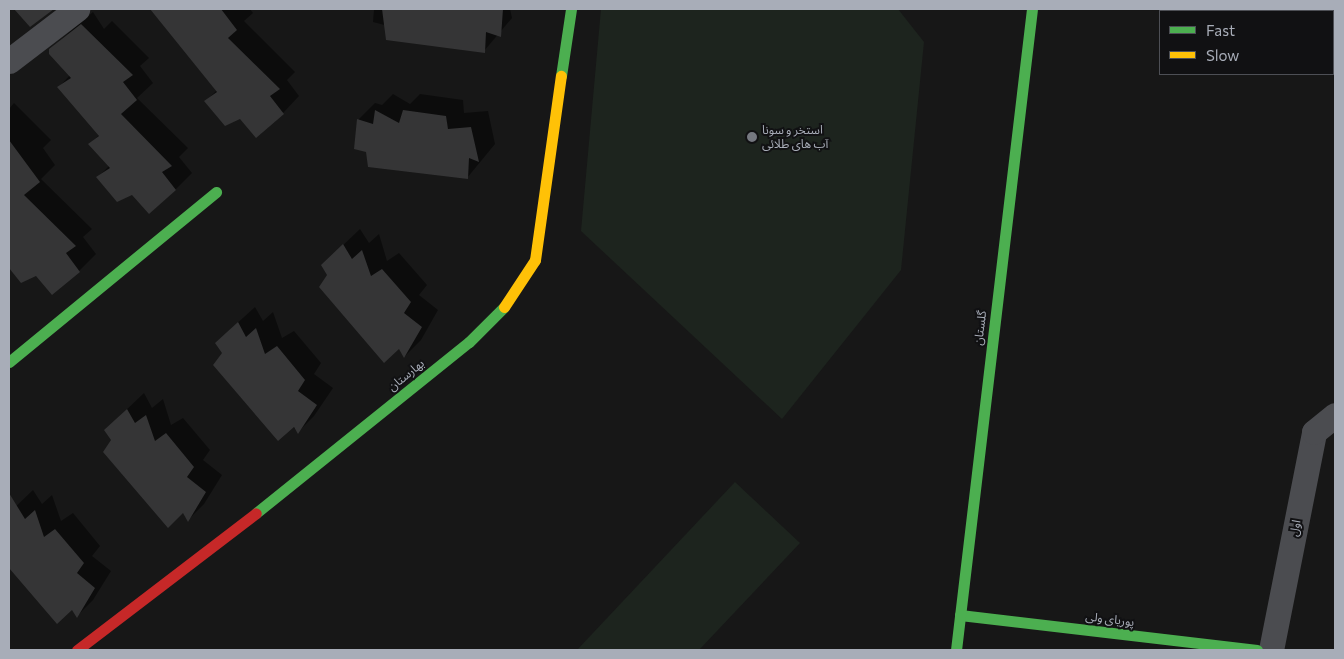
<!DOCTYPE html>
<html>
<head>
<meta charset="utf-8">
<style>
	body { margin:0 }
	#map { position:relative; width:1344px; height:659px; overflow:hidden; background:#171717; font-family:Commissioner,"Noto Sans Arabic",sans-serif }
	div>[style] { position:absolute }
	.green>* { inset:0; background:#1d241e }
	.shadow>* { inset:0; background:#0007 }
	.building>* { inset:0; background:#353536 }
	.street>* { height:25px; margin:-12.5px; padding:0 12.5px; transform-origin:12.5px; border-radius:12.5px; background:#4b4c50 }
	.fast>* { height:11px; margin:-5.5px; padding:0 5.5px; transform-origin:5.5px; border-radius:5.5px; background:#4caf50 }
	.slow>* { height:11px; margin:-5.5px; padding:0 5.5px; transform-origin:5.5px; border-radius:5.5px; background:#ffc107 }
	.jam>* { height:11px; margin:-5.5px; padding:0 5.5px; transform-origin:5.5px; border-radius:5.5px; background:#c62828 }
	.dots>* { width:14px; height:14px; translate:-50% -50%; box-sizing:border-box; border:2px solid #111113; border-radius:50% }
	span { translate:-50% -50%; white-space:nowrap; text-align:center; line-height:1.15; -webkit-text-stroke:4px #111113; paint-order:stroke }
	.poi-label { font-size:12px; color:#a8adb8 }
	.left { translate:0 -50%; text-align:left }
	.street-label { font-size:12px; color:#a8adb8 }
	.frame { position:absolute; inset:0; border:10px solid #a8adb8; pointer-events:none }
	.legend { position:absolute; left:1159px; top:10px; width:175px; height:65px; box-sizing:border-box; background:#111113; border:1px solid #4d4f55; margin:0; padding:6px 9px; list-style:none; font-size:15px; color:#a8adb8 }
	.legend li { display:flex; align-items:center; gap:10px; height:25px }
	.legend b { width:25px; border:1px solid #4d4f55 }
</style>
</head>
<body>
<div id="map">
	<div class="green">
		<i style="clip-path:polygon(601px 9px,898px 9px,924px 42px,901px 270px,782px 419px,581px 231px)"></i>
		<i style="clip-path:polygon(735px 482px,800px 543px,699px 650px,577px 650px)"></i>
	</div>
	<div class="shadow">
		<i style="clip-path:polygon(167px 9px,250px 9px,253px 13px,244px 21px,295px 72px,287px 80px,299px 96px,283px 113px,240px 117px,206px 101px,217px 90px,159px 17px)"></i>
		<i style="clip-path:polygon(374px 9px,510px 9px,512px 18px,484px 51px,373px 22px)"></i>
		<i style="clip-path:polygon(93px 12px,104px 29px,112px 21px,149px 58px,140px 66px,153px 83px,137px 98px,188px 148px,179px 157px,192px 173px,175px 190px,133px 194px,98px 177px,109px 166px,90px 144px,100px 134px,59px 87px,70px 75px,50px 49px)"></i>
		<i style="clip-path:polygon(393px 94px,410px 104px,420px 94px,463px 100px,464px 113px,488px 111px,495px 144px,467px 178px,356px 148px,359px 119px,375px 103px,382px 105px)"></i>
		<i style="clip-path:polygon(14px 103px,51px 140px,43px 148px,55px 165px,41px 179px,92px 229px,83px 237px,96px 254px,79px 271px,36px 275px,21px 281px,9px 266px,9px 251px,13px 247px,9px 242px,9px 109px)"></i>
		<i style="clip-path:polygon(360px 229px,369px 243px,379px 234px,387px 261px,399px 253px,427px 285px,419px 295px,438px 310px,421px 340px,405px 356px,399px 347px,329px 275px,339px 249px)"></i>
		<i style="clip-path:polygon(255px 307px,263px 321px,273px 312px,282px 338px,294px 331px,321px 363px,314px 374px,333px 388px,314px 416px,298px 432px,223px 353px,233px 327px)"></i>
		<i style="clip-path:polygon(144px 393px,152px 408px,163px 399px,171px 425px,183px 418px,210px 450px,203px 460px,222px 475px,204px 504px,188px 520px,183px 511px,112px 440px,123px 413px)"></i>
		<i style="clip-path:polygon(33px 490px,42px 504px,52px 495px,61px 521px,73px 513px,100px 546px,92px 556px,111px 571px,93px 600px,77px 616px,73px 607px,57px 622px,9px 566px,9px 513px)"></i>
	</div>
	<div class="building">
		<i style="clip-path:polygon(14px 9px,54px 9px,30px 27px)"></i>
		<i style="clip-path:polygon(150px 9px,221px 9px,237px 30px,228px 38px,280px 89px,270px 96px,284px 114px,256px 138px,240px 119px,225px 126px,204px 101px,217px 92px)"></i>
		<i style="clip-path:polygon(382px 9px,503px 9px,501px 37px,486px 32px,485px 53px,386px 40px)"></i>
		<i style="clip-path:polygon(81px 24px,133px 75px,123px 82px,137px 100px,121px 114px,172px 166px,162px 172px,176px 190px,149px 214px,132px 195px,117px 202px,96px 177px,110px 168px,88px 144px,99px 136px,57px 87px,71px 78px,49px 54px,49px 49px)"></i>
		<i style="clip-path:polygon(375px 110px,399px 123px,403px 110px,446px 116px,448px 129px,471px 127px,479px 162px,469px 158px,468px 179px,368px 167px,366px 152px,354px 149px,357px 119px,373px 124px)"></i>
		<i style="clip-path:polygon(9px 140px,40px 182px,24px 195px,76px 246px,66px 253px,80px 272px,52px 295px,36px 276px,21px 283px,9px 268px)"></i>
		<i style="clip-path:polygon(343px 244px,352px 259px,362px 250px,371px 276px,382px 269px,411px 302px,404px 313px,422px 327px,404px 358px,399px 349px,384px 363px,319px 287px,327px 275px,321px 265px)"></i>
		<i style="clip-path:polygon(238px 322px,246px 337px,256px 328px,265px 354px,277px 346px,305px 380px,298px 391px,317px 405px,298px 434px,294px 427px,278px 441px,213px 365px,222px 353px,215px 343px)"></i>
		<i style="clip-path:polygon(127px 409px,135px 423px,146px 415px,155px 441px,166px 433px,194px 467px,187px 477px,206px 492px,188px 522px,183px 513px,168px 528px,103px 452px,111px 440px,104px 430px)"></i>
		<i style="clip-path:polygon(9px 493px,25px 519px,35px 510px,44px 537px,55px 529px,84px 563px,77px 573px,95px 588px,77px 618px,72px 610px,57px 624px,9px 568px)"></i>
	</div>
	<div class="street">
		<i style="left:9px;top:61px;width:86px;rotate:-37.4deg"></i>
		<i style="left:1271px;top:650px;width:222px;rotate:-78.8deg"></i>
		<i style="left:1314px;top:432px;width:27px;rotate:-39deg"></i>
	</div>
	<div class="fast">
		<i style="left:561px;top:76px;width:68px;rotate:-81.5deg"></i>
		<i style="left:9px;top:362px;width:268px;rotate:-39.4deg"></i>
		<i style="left:256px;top:513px;width:273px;rotate:-38.8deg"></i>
		<i style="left:469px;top:342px;width:49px;rotate:-45deg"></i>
		<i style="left:960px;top:615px;width:299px;rotate:6.7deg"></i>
		<i style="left:956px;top:650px;width:645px;rotate:-83.24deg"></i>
	</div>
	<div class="slow">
		<i style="left:504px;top:307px;width:56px;rotate:-56.6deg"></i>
		<i style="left:535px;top:260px;width:186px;rotate:-82deg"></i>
	</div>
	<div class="jam">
		<i style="left:77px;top:650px;width:225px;rotate:-37.4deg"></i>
	</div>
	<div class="dots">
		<i style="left:752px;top:137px;background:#757880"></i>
	</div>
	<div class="poi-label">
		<span class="left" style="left:762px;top:137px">استخر و سونا<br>آب های طلائی</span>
	</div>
	<div class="street-label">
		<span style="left:980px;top:328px;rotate:-83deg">گلستان</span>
		<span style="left:406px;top:375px;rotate:-39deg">بهارستان</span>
		<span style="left:1295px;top:528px;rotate:-79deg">اول</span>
		<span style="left:1110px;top:619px;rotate:7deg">پوریای ولی</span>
	</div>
	<div class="frame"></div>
	<ul class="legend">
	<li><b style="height:6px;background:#4caf50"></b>Fast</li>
	<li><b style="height:6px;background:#ffc107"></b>Slow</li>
	</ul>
</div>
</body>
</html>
